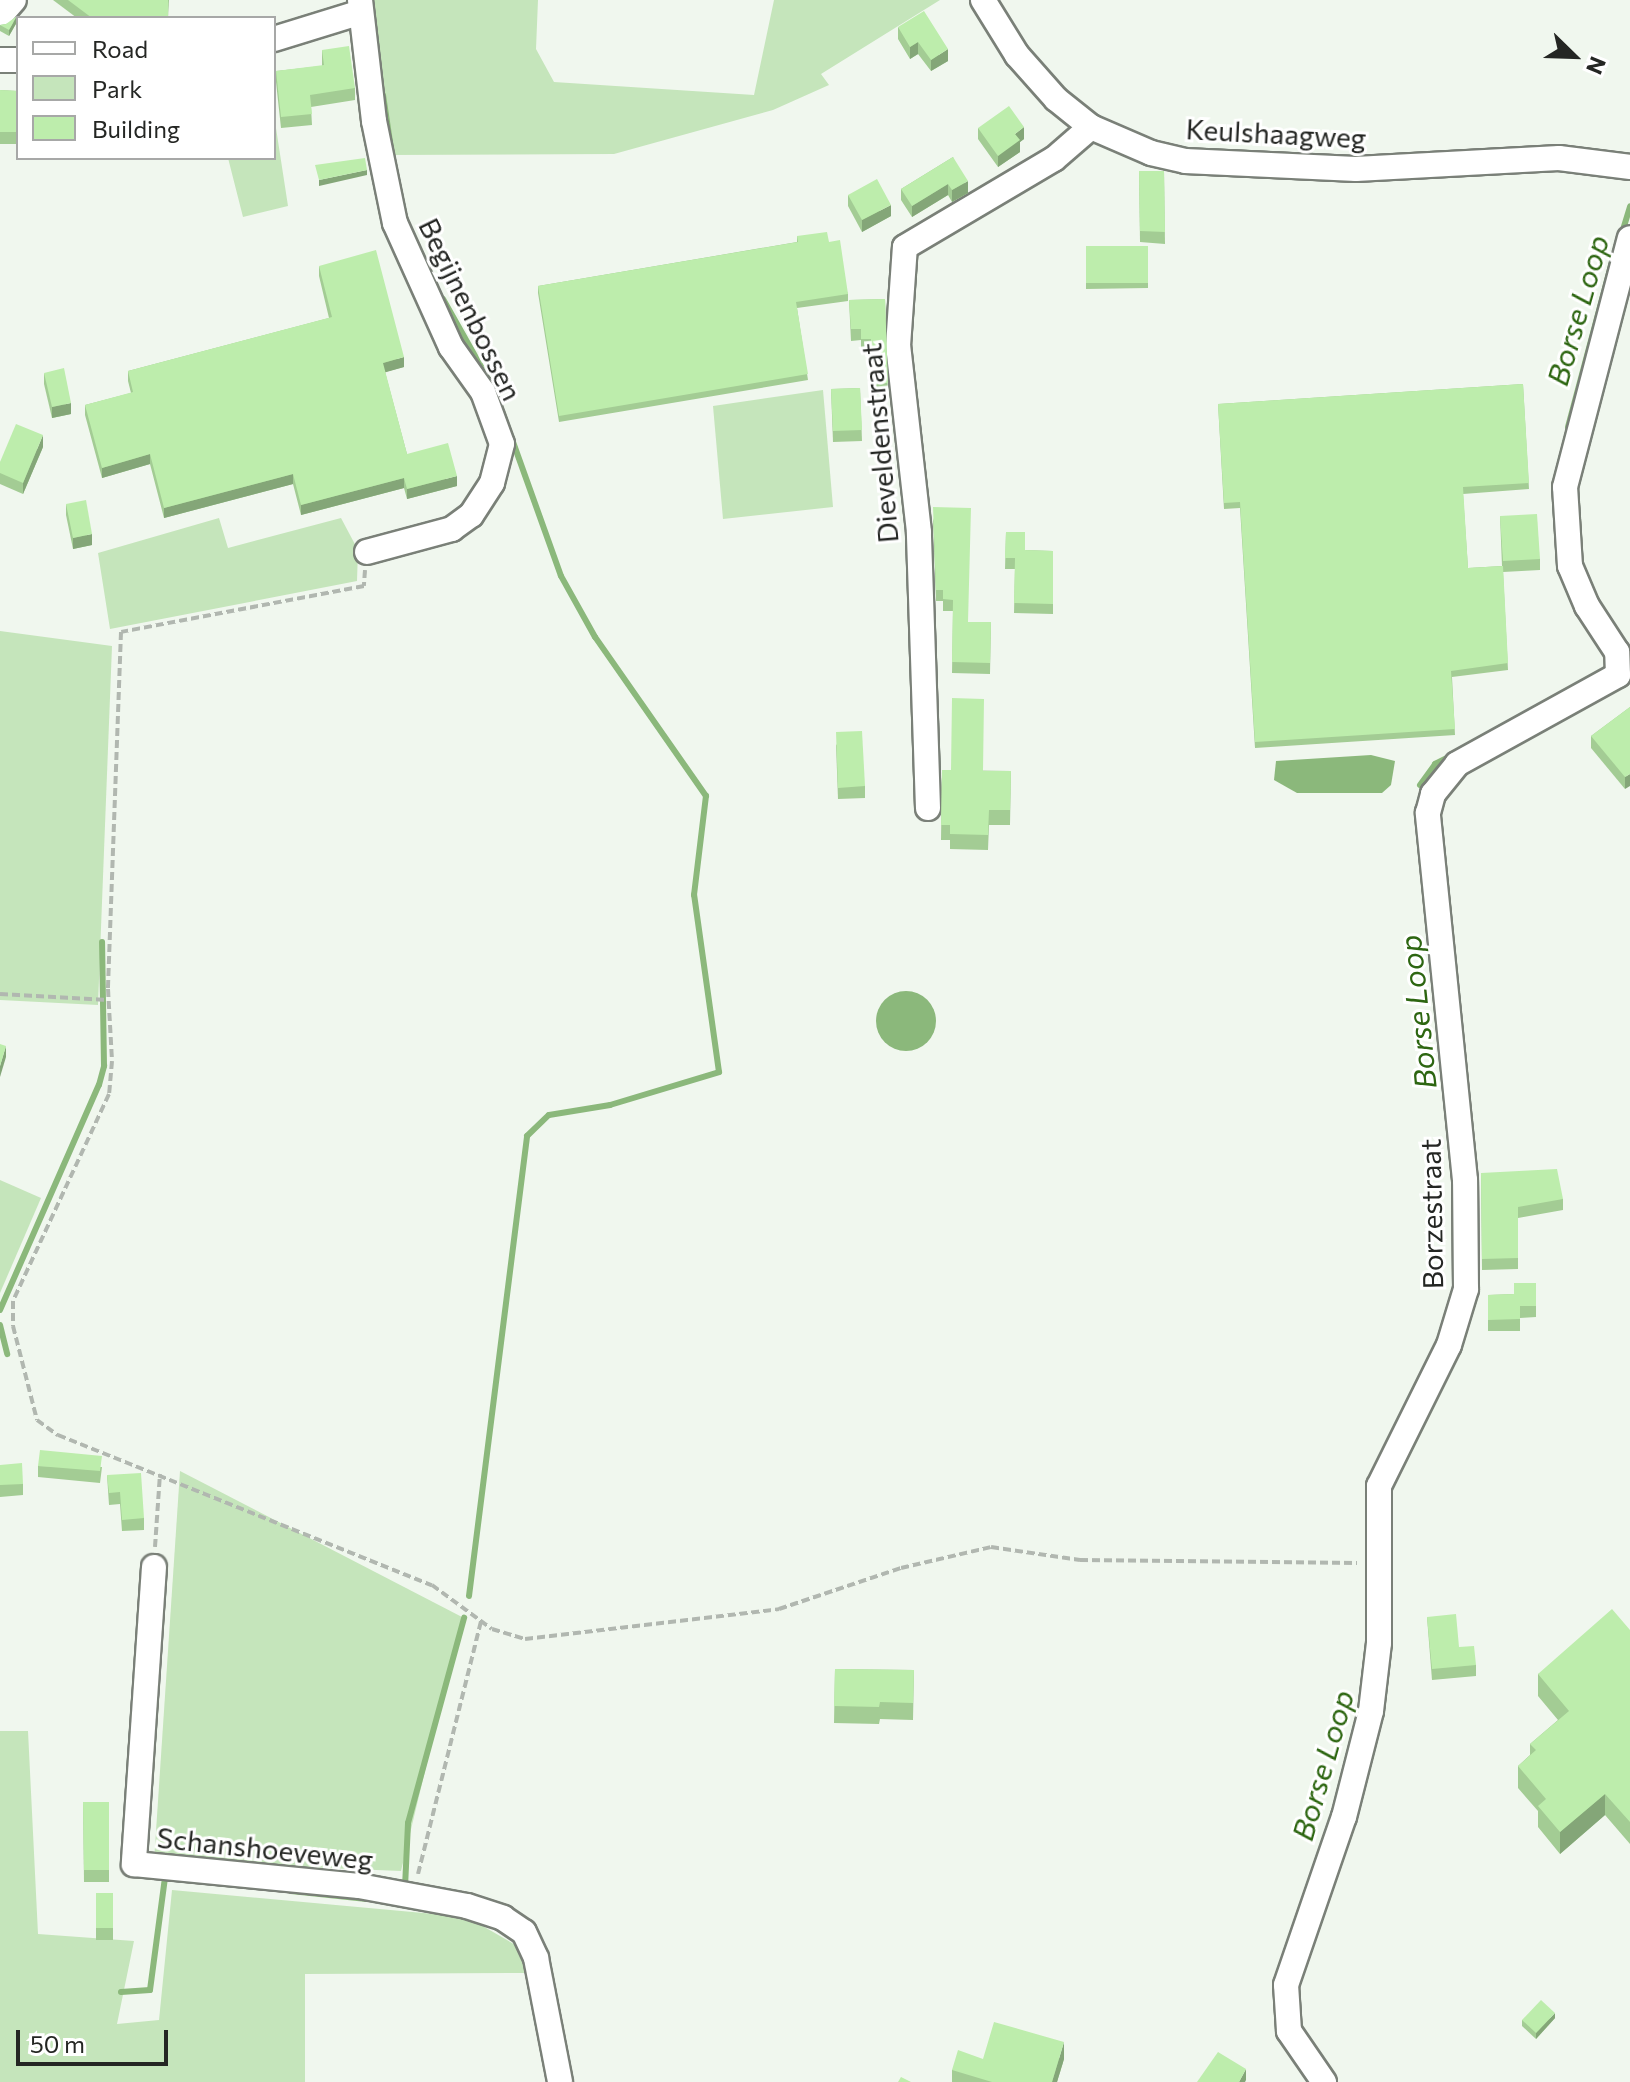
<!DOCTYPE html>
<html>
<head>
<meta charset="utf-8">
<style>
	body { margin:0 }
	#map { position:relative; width:1630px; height:2082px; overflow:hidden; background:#f0f7ee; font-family:Commissioner,sans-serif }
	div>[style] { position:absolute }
	.green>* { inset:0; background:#c5e5bb }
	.water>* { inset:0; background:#8bb87b }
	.round { border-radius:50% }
	.stream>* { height:6px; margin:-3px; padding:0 3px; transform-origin:3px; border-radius:3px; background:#8bb87b }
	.path>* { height:4px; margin-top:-2px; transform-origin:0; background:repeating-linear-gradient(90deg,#b1b7b0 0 8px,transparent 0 12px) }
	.roads { filter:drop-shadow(2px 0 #7a8078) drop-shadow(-2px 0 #7a8078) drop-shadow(0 2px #7a8078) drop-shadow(0 -2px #7a8078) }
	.street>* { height:24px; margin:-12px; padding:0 12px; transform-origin:12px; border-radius:12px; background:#fff }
	.wall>* { inset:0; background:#a3cc94 }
	.shaded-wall>* { inset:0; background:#84a678 }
	.building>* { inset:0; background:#bdedac }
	span { translate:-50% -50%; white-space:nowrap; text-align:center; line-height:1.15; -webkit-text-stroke:6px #fff; paint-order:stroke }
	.street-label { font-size:28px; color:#242623 }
	.water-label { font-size:30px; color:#2d6611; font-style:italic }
	.legend { position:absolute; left:16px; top:16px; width:260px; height:144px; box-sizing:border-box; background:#fff; border:2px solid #a7a8a7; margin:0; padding:10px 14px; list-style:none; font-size:24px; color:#242623 }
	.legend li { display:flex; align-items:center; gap:16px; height:40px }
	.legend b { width:40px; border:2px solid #a7a8a7 }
	.north { position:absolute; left:1534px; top:16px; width:80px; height:80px; -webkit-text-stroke:6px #fff; paint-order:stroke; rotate:113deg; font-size:22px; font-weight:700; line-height:32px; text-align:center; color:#242623 }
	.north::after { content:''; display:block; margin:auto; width:28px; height:36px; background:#242623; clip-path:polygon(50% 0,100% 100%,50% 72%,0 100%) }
	.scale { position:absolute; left:16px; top:2030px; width:152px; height:36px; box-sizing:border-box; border:4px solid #242623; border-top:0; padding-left:10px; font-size:24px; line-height:28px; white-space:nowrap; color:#242623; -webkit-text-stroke:6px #fff; paint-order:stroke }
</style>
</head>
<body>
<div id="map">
	<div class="green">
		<i style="clip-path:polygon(371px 0,538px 0,536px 49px,554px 82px,754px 95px,774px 0,940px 0,821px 74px,829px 85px,773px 110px,614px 154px,388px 155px)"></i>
		<i style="clip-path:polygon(274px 115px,288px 206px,243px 217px,228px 158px,274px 158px)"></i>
		<i style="clip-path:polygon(823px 390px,833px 507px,723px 519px,713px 406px)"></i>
		<i style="clip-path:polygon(219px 518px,228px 548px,341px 518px,358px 550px,357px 581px,110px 629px,98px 553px)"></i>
		<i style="clip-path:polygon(0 631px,112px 646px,98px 1005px,0 1000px)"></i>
		<i style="clip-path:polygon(0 1180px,41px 1198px,0 1293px)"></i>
		<i style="clip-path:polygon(180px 1471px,462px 1617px,401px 1871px,154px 1861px)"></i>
		<i style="clip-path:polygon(0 1731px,28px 1731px,38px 1934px,134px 1941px,117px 2024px,159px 2020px,172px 1890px,467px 1917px,519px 1947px,525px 1973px,305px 1974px,305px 2082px,0 2082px)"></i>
	</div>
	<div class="water">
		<i style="clip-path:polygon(1371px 755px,1395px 761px,1391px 785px,1382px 793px,1297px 793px,1274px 780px,1276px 761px)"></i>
		<i class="round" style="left:876px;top:991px;width:60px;height:60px"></i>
	</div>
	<div class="stream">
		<i style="left:383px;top:95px;width:61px;rotate:81.5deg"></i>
		<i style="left:1622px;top:233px;width:28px;rotate:-73deg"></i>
		<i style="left:443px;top:299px;width:100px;rotate:60.6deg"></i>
		<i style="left:1568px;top:427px;width:171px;rotate:-75.1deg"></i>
		<i style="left:1420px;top:785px;width:26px;rotate:-54deg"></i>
		<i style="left:1435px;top:764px;width:20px;rotate:-27deg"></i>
		<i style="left:0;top:1310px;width:246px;rotate:-66.3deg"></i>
		<i style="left:99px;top:1085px;width:20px;rotate:-75deg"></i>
		<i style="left:104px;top:1066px;width:124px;rotate:-90.9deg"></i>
		<i style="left:0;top:1325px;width:30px;rotate:76deg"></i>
		<i style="left:469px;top:1596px;width:464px;rotate:-82.8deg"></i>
		<i style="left:527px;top:1136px;width:30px;rotate:-44deg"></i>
		<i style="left:549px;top:1115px;width:62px;rotate:-9.3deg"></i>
		<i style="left:610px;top:1105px;width:114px;rotate:-16.8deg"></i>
		<i style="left:719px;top:1072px;width:179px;rotate:-98deg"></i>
		<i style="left:694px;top:895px;width:100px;rotate:-83.1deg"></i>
		<i style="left:706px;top:796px;width:194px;rotate:-124.9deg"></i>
		<i style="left:595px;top:637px;width:70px;rotate:-119.1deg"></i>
		<i style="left:561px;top:576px;width:175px;rotate:-109.7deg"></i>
		<i style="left:405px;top:1887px;width:64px;rotate:-87.3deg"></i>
		<i style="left:408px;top:1823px;width:213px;rotate:-74.7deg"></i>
		<i style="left:291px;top:1891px;width:76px;rotate:6deg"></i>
		<i style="left:121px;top:1992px;width:29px;rotate:-4deg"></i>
		<i style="left:150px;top:1990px;width:113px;rotate:-82.4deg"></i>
		<i style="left:165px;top:1878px;width:7px;rotate:8deg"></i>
	</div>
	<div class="path">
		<i style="left:365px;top:570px;width:16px;rotate:94deg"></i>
		<i style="left:364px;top:586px;width:247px;rotate:169.3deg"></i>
		<i style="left:121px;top:632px;width:357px;rotate:92.1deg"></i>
		<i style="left:108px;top:989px;width:72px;rotate:86.8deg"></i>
		<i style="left:112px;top:1061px;width:33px;rotate:95deg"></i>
		<i style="left:109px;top:1094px;width:228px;rotate:114.9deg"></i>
		<i style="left:13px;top:1301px;width:25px;rotate:90deg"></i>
		<i style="left:13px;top:1326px;width:97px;rotate:75.7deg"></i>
		<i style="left:37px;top:1420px;width:26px;rotate:36deg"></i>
		<i style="left:58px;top:1435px;width:403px;rotate:21.9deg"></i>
		<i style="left:432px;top:1585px;width:74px;rotate:36.3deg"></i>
		<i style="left:492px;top:1629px;width:34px;rotate:17deg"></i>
		<i style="left:525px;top:1639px;width:256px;rotate:-6.7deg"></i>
		<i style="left:779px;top:1609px;width:129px;rotate:-18.6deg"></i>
		<i style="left:901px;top:1568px;width:92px;rotate:-13.1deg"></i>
		<i style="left:991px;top:1547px;width:90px;rotate:8.3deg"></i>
		<i style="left:1080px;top:1560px;width:277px;rotate:0.6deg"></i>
		<i style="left:0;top:994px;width:108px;rotate:3.2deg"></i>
		<i style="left:155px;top:1547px;width:73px;rotate:-86.1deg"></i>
		<i style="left:418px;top:1874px;width:261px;rotate:-76deg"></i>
	</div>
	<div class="roads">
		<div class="street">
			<i style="left:360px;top:0;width:122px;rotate:83.4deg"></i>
			<i style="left:374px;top:121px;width:104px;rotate:78.4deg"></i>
			<i style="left:395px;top:223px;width:136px;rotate:65.7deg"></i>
			<i style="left:451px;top:347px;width:55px;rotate:54.6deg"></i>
			<i style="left:483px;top:392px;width:55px;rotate:69.9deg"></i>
			<i style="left:502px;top:444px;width:40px;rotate:104.4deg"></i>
			<i style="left:492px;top:483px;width:38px;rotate:123deg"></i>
			<i style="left:471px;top:515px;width:24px;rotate:144deg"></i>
			<i style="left:452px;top:529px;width:88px;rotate:164.9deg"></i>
			<i style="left:983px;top:0;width:65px;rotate:58.3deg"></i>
			<i style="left:1017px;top:55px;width:59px;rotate:48.4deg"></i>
			<i style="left:1056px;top:99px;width:45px;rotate:38.7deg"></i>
			<i style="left:1091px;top:127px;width:65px;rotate:23.4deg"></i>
			<i style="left:1151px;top:153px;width:35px;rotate:13deg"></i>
			<i style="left:1185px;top:161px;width:171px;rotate:2.7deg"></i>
			<i style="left:1356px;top:169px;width:203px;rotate:-3.1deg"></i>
			<i style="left:1559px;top:158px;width:72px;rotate:7.2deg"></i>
			<i style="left:0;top:16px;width:21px;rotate:-49deg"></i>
			<i style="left:274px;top:39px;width:88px;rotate:-17.2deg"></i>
			<i style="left:0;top:60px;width:18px"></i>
			<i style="left:928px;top:808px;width:276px;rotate:-91.9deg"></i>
			<i style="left:919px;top:532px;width:187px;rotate:-96.4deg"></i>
			<i style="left:898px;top:346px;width:99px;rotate:-86deg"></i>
			<i style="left:905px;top:247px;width:173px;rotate:-30.6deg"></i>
			<i style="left:1054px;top:159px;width:49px;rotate:-40.9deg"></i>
			<i style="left:154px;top:1567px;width:298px;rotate:93.9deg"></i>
			<i style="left:134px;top:1864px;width:226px;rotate:5.6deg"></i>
			<i style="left:359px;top:1886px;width:110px;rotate:10.5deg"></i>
			<i style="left:467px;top:1906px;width:38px;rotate:18deg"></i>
			<i style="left:503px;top:1918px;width:25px;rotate:34deg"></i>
			<i style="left:524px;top:1932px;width:29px;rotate:65deg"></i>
			<i style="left:536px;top:1958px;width:126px;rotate:79deg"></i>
			<i style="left:1324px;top:2082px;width:62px;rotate:-124.5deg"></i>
			<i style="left:1289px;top:2031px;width:46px;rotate:-93.7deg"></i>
			<i style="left:1286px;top:1985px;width:178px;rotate:-71deg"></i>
			<i style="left:1344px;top:1817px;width:109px;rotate:-75.7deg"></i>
			<i style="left:1371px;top:1711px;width:68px;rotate:-83.3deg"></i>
			<i style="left:1379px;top:1643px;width:157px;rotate:-90deg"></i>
			<i style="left:1379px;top:1486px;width:157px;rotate:-63.6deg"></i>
			<i style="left:1449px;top:1345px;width:59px;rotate:-73.1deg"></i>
			<i style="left:1466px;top:1289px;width:109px;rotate:-90.5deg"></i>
			<i style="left:1465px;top:1180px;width:369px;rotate:-95.8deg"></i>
			<i style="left:1428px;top:813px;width:20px;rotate:-75deg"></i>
			<i style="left:1433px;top:794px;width:38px;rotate:-51deg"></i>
			<i style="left:1457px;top:764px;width:184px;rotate:-28.9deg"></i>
			<i style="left:1618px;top:675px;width:23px;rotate:-92deg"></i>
			<i style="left:1617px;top:652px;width:55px;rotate:-123.1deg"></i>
			<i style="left:1587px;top:606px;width:43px;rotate:-113deg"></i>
			<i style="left:1570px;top:566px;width:79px;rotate:-93.6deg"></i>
			<i style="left:1565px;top:487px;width:257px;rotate:-75.4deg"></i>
		</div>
	</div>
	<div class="wall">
		<i style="clip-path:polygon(53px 0,169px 0,168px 18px,77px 18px)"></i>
		<i style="clip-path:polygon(17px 22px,9px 36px,0 31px,0 25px)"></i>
		<i style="clip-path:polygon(898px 27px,948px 61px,931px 71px,918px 54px,910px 59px,898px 39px)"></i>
		<i style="clip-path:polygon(322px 50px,355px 88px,355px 100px,311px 107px,312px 125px,281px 128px,276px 82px,276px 71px,322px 66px)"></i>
		<i style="clip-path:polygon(0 90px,18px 91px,18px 144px,0 144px)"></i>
		<i style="clip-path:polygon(978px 128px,1024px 139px,1020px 142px,1020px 152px,998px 167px,978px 139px)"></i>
		<i style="clip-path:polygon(953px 157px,968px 193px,952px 202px,948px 195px,912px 217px,901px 200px,901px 189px)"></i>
		<i style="clip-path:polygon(1139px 171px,1164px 171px,1165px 244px,1140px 242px)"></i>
		<i style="clip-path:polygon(848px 195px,891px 216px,862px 232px,848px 206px)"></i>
		<i style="clip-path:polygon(797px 236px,829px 242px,848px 294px,848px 301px,797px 308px,808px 380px,559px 422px,538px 293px,538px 286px,797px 242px)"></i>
		<i style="clip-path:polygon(1086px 246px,1148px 246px,1148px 288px,1086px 289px)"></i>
		<i style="clip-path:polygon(319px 266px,404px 367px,385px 372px,407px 454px,457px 486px,407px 499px,404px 488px,301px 515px,293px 484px,164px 518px,150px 464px,102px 478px,85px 415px,85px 405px,131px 393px,128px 381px,128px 371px,329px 318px,319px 276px)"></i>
		<i style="clip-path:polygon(885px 299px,888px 394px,873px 395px,871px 350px,861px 351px,861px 340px,851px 341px,849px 300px)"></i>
		<i style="clip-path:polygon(44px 373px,71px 414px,52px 418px,44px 384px)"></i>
		<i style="clip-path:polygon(1523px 384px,1529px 489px,1463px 494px,1468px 568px,1502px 566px,1500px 516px,1540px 559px,1540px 570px,1503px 572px,1508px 670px,1452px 677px,1455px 735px,1255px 748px,1240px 508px,1224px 509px,1218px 404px)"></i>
		<i style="clip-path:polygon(860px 388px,862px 441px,833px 442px,831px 389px)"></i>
		<i style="clip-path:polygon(43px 447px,23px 494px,0 484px,0 462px)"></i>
		<i style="clip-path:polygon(66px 504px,92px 545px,73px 549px,66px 515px)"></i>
		<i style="clip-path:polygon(933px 518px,968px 622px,991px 622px,990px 674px,952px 673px,953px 611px,943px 611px,943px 601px,936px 601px)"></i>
		<i style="clip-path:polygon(1006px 532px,1025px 550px,1053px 551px,1053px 614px,1014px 613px,1015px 569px,1005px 569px)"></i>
		<i style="clip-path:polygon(1630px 707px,1625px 789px,1591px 748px,1591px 736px)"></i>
		<i style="clip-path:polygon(836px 744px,865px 786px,865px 798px,838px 799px)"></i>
		<i style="clip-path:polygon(942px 770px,1011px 771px,1010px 825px,989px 825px,988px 850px,950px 849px,950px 840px,941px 840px)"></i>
		<i style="clip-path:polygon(1481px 1173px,1563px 1199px,1563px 1210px,1518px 1218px,1518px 1269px,1482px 1270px)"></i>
		<i style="clip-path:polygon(1536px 1283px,1536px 1317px,1520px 1318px,1520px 1331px,1488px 1331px,1488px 1295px,1514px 1294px)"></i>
		<i style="clip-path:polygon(0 1465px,23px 1484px,23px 1495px,0 1497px)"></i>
		<i style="clip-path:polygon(38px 1466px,102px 1467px,100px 1483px,38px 1477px)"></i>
		<i style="clip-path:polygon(107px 1475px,144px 1518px,144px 1530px,122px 1531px,120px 1504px,109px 1505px)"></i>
		<i style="clip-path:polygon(1427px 1617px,1476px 1665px,1476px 1676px,1432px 1680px)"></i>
		<i style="clip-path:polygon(1630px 1630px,1630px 1844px,1605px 1815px,1560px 1854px,1538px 1827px,1538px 1811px,1518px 1788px,1518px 1766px,1530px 1755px,1530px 1744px,1558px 1720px,1538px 1696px,1538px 1674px)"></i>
		<i style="clip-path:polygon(835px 1669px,914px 1670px,913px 1720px,880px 1719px,879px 1724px,834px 1723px)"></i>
		<i style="clip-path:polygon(83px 1802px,109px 1802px,109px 1882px,84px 1882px)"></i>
		<i style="clip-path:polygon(96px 1893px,113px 1893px,113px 1940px,96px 1940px)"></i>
		<i style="clip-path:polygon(1555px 2018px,1536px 2039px,1522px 2026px,1522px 2020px)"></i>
		<i style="clip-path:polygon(983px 2059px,1064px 2059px,1057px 2082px,952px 2082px,952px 2070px)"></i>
	</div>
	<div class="shaded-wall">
		<i style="clip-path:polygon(17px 16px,17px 22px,9px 36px,9px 30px)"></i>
		<i style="clip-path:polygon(918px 42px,918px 54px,910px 59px,910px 47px)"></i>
		<i style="clip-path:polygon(948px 49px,948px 61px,931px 71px,931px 60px)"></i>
		<i style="clip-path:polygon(1024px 127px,1024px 139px,1020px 142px,1020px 152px,998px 167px,998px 156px,1015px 134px)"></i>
		<i style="clip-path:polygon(367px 170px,367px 175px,319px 186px,319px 180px)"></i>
		<i style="clip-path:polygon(968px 181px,968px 193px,952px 202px,952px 190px)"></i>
		<i style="clip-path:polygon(948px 184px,948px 195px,912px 217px,912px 206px)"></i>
		<i style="clip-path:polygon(891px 205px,891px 216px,862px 232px,862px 220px)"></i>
		<i style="clip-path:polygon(404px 357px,404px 367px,383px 373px,383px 363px)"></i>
		<i style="clip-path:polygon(71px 403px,71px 414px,52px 418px,52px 407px)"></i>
		<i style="clip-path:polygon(43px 435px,43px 447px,23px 494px,23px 483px)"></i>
		<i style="clip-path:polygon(150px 454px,150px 464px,102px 478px,102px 468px)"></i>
		<i style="clip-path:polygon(293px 474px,293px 484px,164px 518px,164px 508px)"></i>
		<i style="clip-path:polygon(457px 476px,457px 486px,407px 499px,407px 489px)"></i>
		<i style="clip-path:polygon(404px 478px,404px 488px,301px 515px,301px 505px)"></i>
		<i style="clip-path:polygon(92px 534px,92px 545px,73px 549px,73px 538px)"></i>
		<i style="clip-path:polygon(1630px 774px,1630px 786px,1625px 789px,1625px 777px)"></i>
		<i style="clip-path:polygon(6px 1046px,6px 1057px,0 1077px,0 1066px)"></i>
		<i style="clip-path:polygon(1605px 1794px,1605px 1815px,1560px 1854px,1560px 1832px)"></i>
		<i style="clip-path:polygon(1555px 2013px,1555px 2018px,1536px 2039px,1536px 2033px)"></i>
		<i style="clip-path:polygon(1064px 2042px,1064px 2059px,1057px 2082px,1052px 2082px)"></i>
		<i style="clip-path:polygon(1246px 2069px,1246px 2080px,1245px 2082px,1239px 2082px)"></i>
	</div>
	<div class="building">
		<i style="clip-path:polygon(68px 0,168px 0,168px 18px,110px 17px,110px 18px,92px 18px)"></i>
		<i style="clip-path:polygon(924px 11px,948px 49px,931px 60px,918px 42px,910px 47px,898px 27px)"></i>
		<i style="clip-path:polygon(17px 16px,9px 30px,0 25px,6px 24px)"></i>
		<i style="clip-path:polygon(349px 46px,355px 88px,310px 95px,312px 114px,281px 117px,276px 71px,324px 65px,322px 50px)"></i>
		<i style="clip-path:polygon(0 90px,18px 91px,18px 132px,0 132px)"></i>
		<i style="clip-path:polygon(1009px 106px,1024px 127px,1015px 134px,1020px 140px,998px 156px,978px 128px)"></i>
		<i style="clip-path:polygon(953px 157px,968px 181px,952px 190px,948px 184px,912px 206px,901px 189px)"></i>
		<i style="clip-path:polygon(365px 158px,367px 170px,319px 180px,315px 165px)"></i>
		<i style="clip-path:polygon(1139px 171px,1164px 171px,1165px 232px,1140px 231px)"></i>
		<i style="clip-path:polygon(877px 179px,891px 205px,862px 220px,848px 195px)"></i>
		<i style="clip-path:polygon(827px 232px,829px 242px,840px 240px,848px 294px,796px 302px,808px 374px,559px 416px,538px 286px,798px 242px,797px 236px)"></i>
		<i style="clip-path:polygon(1086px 246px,1148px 246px,1148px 283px,1086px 283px)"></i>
		<i style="clip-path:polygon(376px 250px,404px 357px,383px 363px,407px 454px,448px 443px,457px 476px,407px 489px,404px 478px,301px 505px,293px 474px,164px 508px,150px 454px,102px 468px,85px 405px,133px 392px,128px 371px,332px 317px,319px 266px)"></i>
		<i style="clip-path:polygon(885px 299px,888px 383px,873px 383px,871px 339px,861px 339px,861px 329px,851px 329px,849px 300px)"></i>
		<i style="clip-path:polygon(64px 368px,71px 403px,52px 407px,44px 373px)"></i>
		<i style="clip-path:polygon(1523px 384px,1529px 483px,1463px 487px,1468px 568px,1503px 566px,1508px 663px,1451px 671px,1455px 729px,1255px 742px,1240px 502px,1224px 503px,1218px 404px)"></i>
		<i style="clip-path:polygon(860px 388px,862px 430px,833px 431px,831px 389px)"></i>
		<i style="clip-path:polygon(16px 424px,43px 435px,23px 483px,0 473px,0 462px)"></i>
		<i style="clip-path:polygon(86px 500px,92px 534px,73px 538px,66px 504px)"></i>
		<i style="clip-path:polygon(933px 507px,971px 508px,968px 622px,991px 622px,990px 663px,952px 662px,953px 600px,943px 599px,943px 590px,936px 590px)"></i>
		<i style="clip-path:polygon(1537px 514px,1540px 559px,1503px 561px,1500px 516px)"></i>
		<i style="clip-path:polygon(1006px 532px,1025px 532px,1025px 550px,1053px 551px,1053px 604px,1014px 603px,1015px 558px,1005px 558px)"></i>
		<i style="clip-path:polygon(952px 698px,984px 699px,983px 771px,1011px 771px,1010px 810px,989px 810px,988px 835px,950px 834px,950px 825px,941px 825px,942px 770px,951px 770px)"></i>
		<i style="clip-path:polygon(1630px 707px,1630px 774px,1625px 777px,1591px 736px)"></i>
		<i style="clip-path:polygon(862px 731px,865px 786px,838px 788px,836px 732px)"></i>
		<i style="clip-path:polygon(0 1044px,6px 1046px,0 1066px)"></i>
		<i style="clip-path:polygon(1557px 1169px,1563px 1199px,1518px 1207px,1518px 1258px,1482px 1259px,1481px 1173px)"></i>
		<i style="clip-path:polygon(1514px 1283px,1536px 1283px,1536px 1306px,1520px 1306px,1520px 1319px,1488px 1320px,1488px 1295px,1514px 1294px)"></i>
		<i style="clip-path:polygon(40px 1450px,102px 1456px,100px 1471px,38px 1466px)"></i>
		<i style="clip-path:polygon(22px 1463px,23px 1484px,0 1485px,0 1465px)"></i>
		<i style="clip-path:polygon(141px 1473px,144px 1518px,122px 1520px,120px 1492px,109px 1493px,107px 1475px)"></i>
		<i style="clip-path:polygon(1612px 1609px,1630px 1630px,1630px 1822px,1605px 1794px,1560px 1832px,1538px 1806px,1546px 1799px,1518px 1766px,1536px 1750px,1530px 1744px,1569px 1711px,1538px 1674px)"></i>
		<i style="clip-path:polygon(1456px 1614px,1459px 1647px,1474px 1646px,1476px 1665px,1432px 1669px,1427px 1617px)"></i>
		<i style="clip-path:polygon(835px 1669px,914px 1670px,913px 1703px,880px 1702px,879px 1707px,834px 1706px)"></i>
		<i style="clip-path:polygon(83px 1802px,109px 1802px,109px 1870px,84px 1870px)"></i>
		<i style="clip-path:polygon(96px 1893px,113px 1893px,113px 1928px,96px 1928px)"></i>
		<i style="clip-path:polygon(1541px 2000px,1555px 2013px,1536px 2033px,1522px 2020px)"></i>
		<i style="clip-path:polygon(994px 2022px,1064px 2042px,1052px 2082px,992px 2082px,952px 2070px,958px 2050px,983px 2059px)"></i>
		<i style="clip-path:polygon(1218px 2052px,1246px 2069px,1239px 2082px,1197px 2082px)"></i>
		<i style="clip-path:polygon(901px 2077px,911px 2082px,898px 2082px)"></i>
	</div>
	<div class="street-label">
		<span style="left:1276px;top:133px;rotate:3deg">Keulshaagweg</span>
		<span style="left:471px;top:309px;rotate:64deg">Begijnenbossen</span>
		<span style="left:879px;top:443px;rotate:-95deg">Dieveldenstraat</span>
		<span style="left:1431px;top:1214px;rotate:-91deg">Borzestraat</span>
		<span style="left:265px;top:1848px;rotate:6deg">Schanshoeveweg</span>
	</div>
	<div class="water-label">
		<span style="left:1577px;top:310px;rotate:-74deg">Borse Loop</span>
		<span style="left:1417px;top:1012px;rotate:-96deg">Borse Loop</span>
		<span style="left:1322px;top:1765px;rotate:-74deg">Borse Loop</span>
	</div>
	<ul class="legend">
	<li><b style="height:10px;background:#fff"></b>Road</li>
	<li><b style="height:22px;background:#c5e5bb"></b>Park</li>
	<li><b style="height:22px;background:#bdedac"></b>Building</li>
	</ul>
	<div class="north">N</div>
	<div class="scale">50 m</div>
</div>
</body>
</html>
